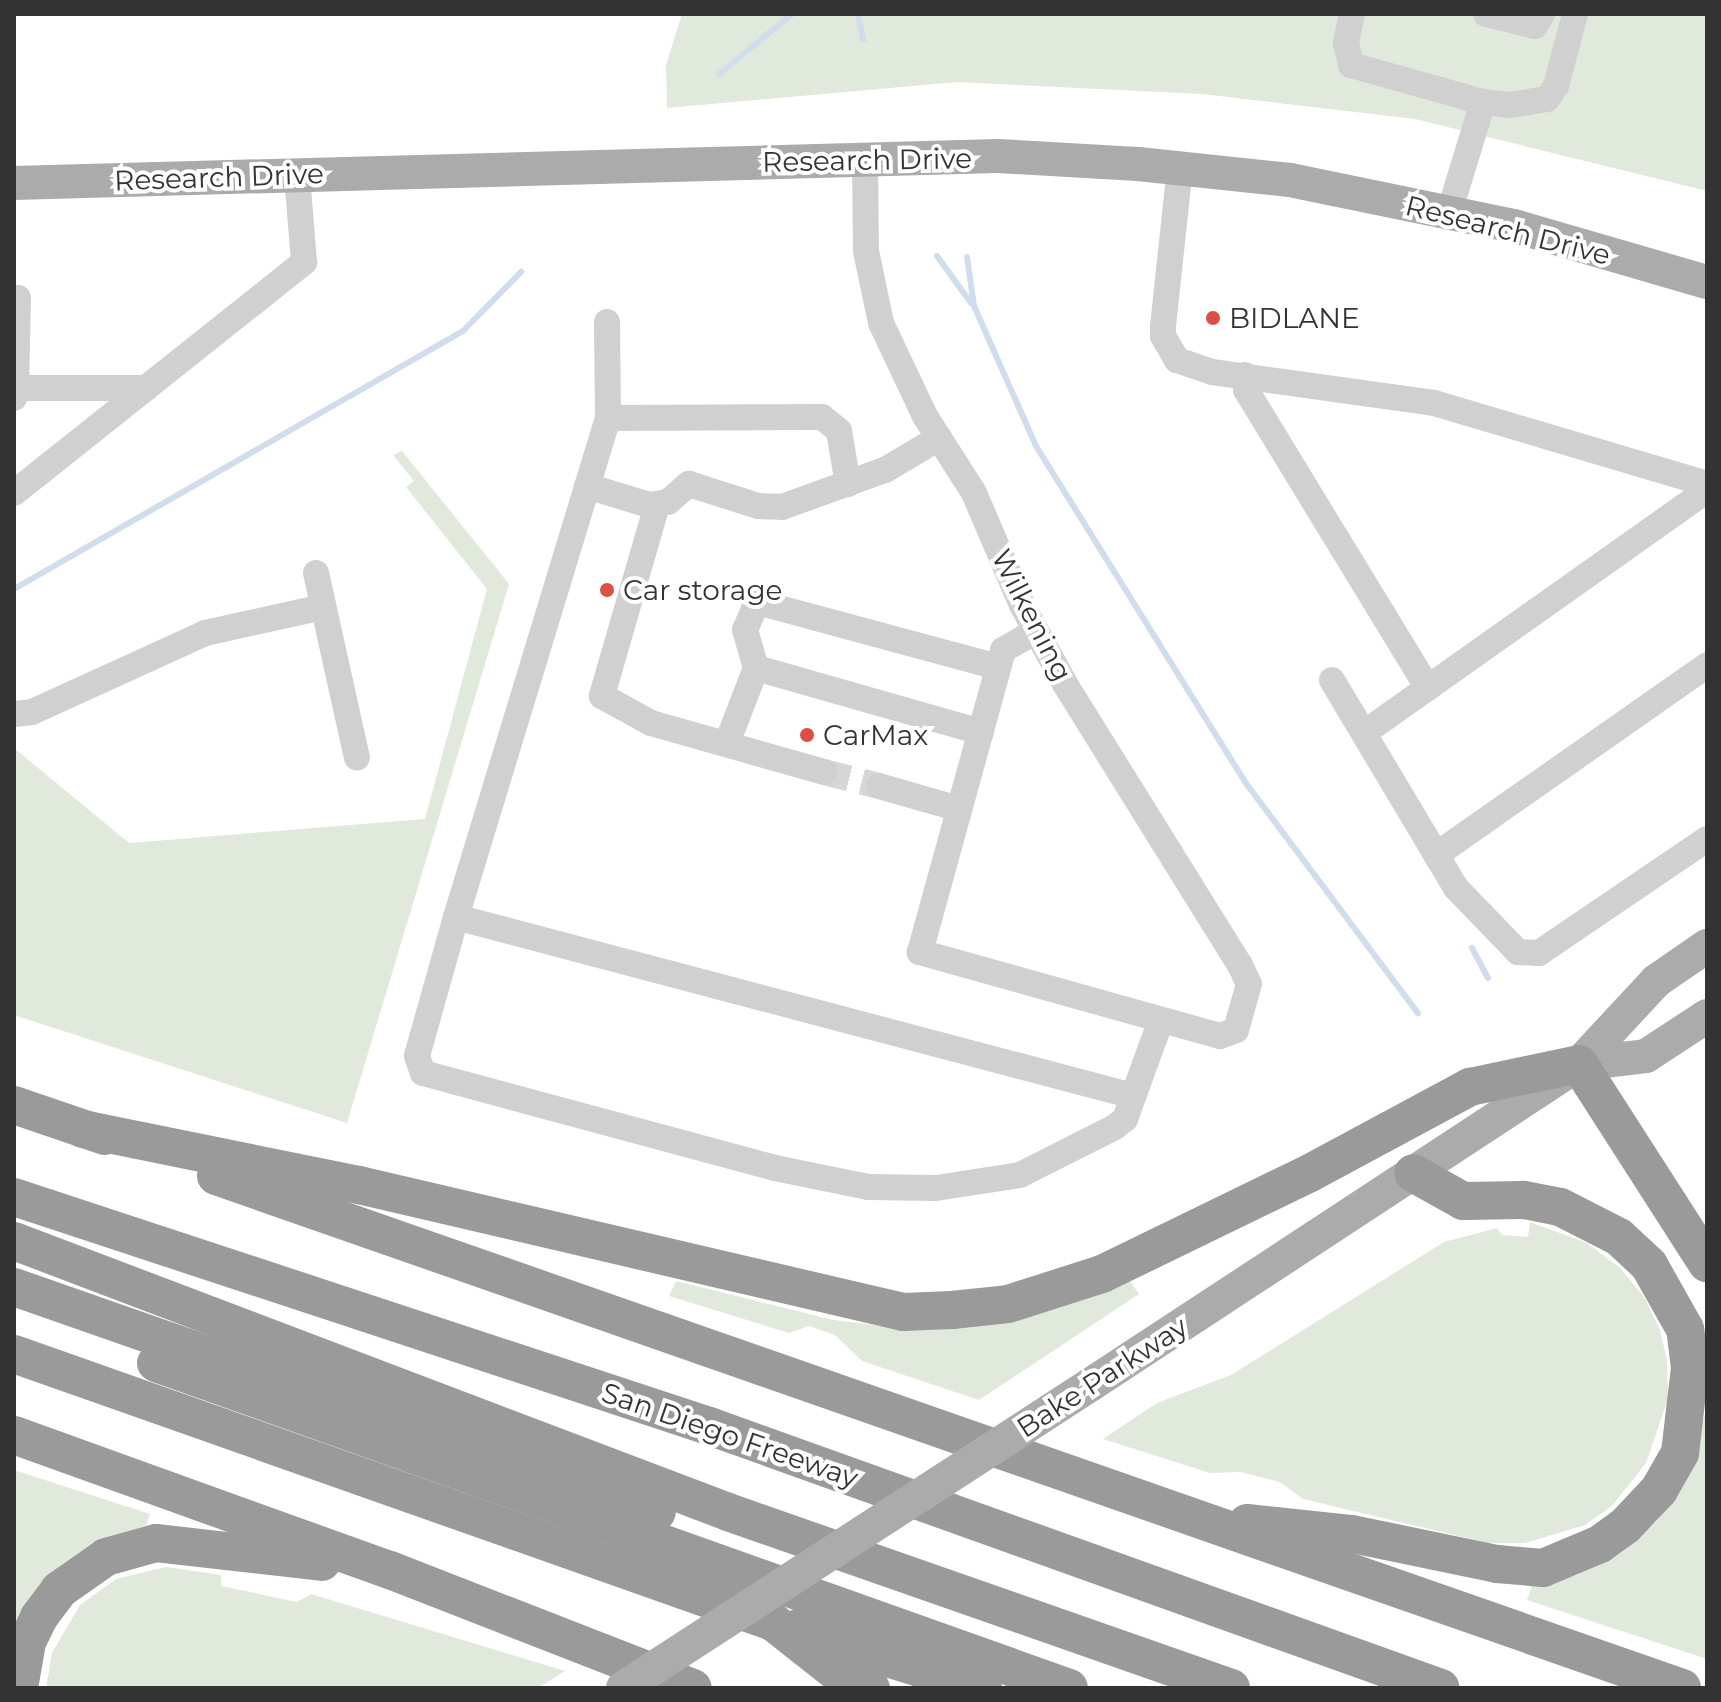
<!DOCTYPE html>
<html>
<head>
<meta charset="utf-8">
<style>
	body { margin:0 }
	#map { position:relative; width:1721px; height:1702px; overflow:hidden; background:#fff; font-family:Montserrat,sans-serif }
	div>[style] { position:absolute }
	.green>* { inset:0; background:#e1e9dd }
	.stream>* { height:6px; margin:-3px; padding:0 3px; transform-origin:3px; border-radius:3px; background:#d1ddec }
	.minor-tunnel>* { height:26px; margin-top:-13px; transform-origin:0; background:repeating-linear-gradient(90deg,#d6d6d6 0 26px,transparent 0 39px) }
	.minor>* { height:26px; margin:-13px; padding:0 13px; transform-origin:13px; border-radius:13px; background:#d0d0d0 }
	.major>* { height:34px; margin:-17px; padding:0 17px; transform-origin:17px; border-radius:17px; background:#ababab }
	.highway>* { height:38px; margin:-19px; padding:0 19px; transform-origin:19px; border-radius:19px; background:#9a9a9a }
	.major-bridge>* { height:34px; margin:-17px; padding:0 17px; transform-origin:17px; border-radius:17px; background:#ababab }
	.dots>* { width:22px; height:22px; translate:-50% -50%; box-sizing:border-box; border:4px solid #fff; border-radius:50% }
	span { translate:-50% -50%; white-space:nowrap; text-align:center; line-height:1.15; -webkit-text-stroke:8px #fff; paint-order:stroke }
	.street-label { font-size:28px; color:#333 }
	.poi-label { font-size:28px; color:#333 }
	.left { translate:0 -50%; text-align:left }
	.frame { position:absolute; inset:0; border:16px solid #333; pointer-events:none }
</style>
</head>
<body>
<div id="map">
	<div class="green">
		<i style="clip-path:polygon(682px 14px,1707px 14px,1707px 191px,1415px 119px,1203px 94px,957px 82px,667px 108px,666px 65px)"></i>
		<i style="clip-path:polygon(402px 451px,509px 584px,347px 1123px,14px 1015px,14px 748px,129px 843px,425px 819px,487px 589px,406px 487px,414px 481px,393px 455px)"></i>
		<i style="clip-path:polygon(1530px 1222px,1587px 1243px,1620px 1268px,1644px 1297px,1660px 1330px,1667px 1360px,1668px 1399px,1646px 1463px,1612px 1506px,1585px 1525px,1525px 1543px,1488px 1543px,1303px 1499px,1280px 1482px,1240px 1472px,1210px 1473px,1103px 1439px,1157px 1403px,1231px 1375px,1444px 1242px,1497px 1228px,1502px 1235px,1528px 1237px)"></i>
		<i style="clip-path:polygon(1129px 1280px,1139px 1294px,979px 1400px,862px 1361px,835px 1335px,809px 1326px,789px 1333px,669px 1296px,676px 1281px,833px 1320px,901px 1328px,1025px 1317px)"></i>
		<i style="clip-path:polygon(1707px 1409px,1707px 1659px,1527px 1600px,1533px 1583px,1621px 1550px,1656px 1522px,1677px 1493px)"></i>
		<i style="clip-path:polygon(14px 1470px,150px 1514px,146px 1526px,92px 1543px,60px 1566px,28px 1600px,14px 1633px)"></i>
		<i style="clip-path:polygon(166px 1567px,221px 1575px,221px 1586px,297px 1602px,311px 1594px,565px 1671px,538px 1688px,46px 1688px,52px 1653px,80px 1605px,116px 1579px)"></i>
	</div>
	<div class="stream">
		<i style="left:858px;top:14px;width:26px;rotate:79deg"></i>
		<i style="left:719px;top:74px;width:94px;rotate:-39.4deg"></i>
		<i style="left:937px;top:256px;width:58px;rotate:54.1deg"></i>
		<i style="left:967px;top:257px;width:49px;rotate:81.9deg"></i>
		<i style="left:974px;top:306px;width:153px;rotate:66.1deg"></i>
		<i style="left:1036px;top:446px;width:396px;rotate:58.1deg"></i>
		<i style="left:1245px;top:782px;width:289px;rotate:53.2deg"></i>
		<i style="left:14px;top:589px;width:518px;rotate:-29.88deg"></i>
		<i style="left:463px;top:331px;width:83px;rotate:-45.5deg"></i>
		<i style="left:1472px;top:948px;width:34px;rotate:62deg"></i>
	</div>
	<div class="minor-tunnel">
		<i style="left:824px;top:772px;width:57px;rotate:14.3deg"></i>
	</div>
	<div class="minor">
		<i style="left:1352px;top:14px;width:30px;rotate:102deg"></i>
		<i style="left:1346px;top:43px;width:23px;rotate:77deg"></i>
		<i style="left:1351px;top:65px;width:137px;rotate:15.7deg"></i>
		<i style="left:1486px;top:14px;width:50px;rotate:13.8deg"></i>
		<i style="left:1535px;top:26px;width:14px;rotate:-60deg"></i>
		<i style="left:865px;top:159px;width:92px;rotate:89.4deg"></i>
		<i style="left:866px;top:251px;width:74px;rotate:78.2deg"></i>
		<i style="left:881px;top:323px;width:103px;rotate:64.7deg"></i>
		<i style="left:925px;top:416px;width:91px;rotate:57.5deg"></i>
		<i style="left:974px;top:493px;width:122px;rotate:66.8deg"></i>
		<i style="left:1022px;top:605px;width:90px;rotate:61.4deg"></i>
		<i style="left:1065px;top:684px;width:331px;rotate:58.1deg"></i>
		<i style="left:1240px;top:965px;width:21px;rotate:65deg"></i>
		<i style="left:1249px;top:984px;width:48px;rotate:105.8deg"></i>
		<i style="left:1236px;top:1030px;width:17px;rotate:159deg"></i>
		<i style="left:1220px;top:1036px;width:312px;rotate:-164.4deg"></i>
		<i style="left:920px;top:952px;width:313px;rotate:-74.6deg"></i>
		<i style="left:1003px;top:650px;width:38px;rotate:-30deg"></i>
		<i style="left:1180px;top:167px;width:159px;rotate:96.1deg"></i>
		<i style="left:1163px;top:325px;width:11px;rotate:90deg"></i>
		<i style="left:1163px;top:336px;width:28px;rotate:60deg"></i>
		<i style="left:1177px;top:360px;width:37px;rotate:19deg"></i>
		<i style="left:1212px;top:372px;width:224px;rotate:7.9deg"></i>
		<i style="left:1434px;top:403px;width:285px;rotate:16.5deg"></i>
		<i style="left:1449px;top:213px;width:116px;rotate:-73deg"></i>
		<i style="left:1483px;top:102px;width:27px;rotate:6deg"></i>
		<i style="left:1510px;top:105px;width:37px;rotate:-9deg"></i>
		<i style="left:1547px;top:99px;width:16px;rotate:-55deg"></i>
		<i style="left:1556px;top:86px;width:74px;rotate:-75.2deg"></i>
		<i style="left:1245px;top:375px;width:15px;rotate:86deg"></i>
		<i style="left:1246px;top:390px;width:349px;rotate:58.6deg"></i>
		<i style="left:16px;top:388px;width:90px;rotate:-88.7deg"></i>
		<i style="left:14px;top:398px;width:10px;rotate:-79deg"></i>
		<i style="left:16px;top:388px;width:130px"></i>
		<i style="left:608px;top:418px;width:214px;rotate:-0.3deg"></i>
		<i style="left:822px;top:417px;width:22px;rotate:39deg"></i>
		<i style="left:839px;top:431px;width:54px;rotate:80.4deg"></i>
		<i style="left:587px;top:486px;width:65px;rotate:17deg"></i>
		<i style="left:649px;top:505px;width:19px;rotate:-9deg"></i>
		<i style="left:668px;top:502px;width:28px;rotate:-41deg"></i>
		<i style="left:689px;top:484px;width:72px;rotate:17.7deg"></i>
		<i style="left:758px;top:506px;width:24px;rotate:2deg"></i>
		<i style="left:782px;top:507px;width:109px;rotate:-19.8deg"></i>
		<i style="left:885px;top:470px;width:63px;rotate:-30.7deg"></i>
		<i style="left:14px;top:493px;width:371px;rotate:-38.5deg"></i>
		<i style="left:304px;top:262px;width:87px;rotate:-94.6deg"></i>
		<i style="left:657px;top:505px;width:199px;rotate:106.1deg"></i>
		<i style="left:602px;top:696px;width:56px;rotate:28.9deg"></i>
		<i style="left:651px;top:723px;width:180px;rotate:15.8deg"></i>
		<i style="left:316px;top:573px;width:189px;rotate:77.5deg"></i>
		<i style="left:1332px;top:680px;width:242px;rotate:59.2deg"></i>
		<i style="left:1456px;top:888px;width:89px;rotate:45.9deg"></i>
		<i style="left:1518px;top:952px;width:21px;rotate:3deg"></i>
		<i style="left:1539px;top:953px;width:203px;rotate:-34.2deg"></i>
		<i style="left:14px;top:714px;width:18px;rotate:-6deg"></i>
		<i style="left:32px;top:712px;width:190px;rotate:-24.5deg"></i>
		<i style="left:205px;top:633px;width:121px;rotate:-12.4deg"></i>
		<i style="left:981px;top:732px;width:234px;rotate:-164.1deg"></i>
		<i style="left:756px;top:668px;width:40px;rotate:-106deg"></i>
		<i style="left:745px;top:630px;width:30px;rotate:-67deg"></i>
		<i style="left:757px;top:602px;width:250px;rotate:15.1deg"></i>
		<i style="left:1364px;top:733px;width:420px;rotate:-35.3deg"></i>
		<i style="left:727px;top:743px;width:80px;rotate:-68.9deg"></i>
		<i style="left:879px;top:786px;width:83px;rotate:16deg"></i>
		<i style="left:1436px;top:855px;width:331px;rotate:-35deg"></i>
		<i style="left:456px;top:917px;width:522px;rotate:-73.06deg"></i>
		<i style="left:608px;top:418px;width:96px;rotate:-90.6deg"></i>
		<i style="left:1133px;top:1096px;width:700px;rotate:-165.19deg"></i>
		<i style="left:456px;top:917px;width:144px;rotate:105.7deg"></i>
		<i style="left:417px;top:1056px;width:18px;rotate:71deg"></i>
		<i style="left:423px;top:1073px;width:365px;rotate:15.1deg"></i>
		<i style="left:775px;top:1168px;width:95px;rotate:11.5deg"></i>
		<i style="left:868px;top:1187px;width:68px;rotate:0.8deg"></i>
		<i style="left:936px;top:1188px;width:85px;rotate:-8.8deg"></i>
		<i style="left:1020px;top:1175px;width:106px;rotate:-26.8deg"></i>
		<i style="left:1115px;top:1127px;width:13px;rotate:-39deg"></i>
		<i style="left:1125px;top:1119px;width:105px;rotate:-70deg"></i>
	</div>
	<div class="major">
		<i style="left:14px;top:183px;width:984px;rotate:-1.57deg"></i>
		<i style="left:998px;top:156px;width:140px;rotate:3.3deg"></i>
		<i style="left:1138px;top:164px;width:153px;rotate:6deg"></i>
		<i style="left:1290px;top:180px;width:229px;rotate:11.6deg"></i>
		<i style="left:1514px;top:226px;width:201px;rotate:16.2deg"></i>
		<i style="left:1579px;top:1064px;width:67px;rotate:-6.8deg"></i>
		<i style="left:1646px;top:1056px;width:73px;rotate:-33.3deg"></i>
		<i style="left:1090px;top:1385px;width:585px;rotate:-33.28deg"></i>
		<i style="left:1579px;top:1064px;width:113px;rotate:-47.1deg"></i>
		<i style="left:1656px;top:981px;width:62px;rotate:-34.5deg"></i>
	</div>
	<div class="highway">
		<i style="left:14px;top:1105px;width:96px;rotate:18.8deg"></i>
		<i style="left:83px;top:1129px;width:282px;rotate:11.5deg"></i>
		<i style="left:359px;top:1185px;width:559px;rotate:13.14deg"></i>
		<i style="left:903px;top:1312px;width:49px;rotate:-2.3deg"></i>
		<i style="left:952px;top:1310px;width:56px;rotate:-6.1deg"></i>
		<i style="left:1008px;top:1304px;width:99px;rotate:-17.7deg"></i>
		<i style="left:1102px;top:1274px;width:231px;rotate:-25.9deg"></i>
		<i style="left:1310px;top:1173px;width:182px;rotate:-28.3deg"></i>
		<i style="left:1470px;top:1087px;width:111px;rotate:-11.9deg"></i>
		<i style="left:1579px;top:1064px;width:237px;rotate:57.3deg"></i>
		<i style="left:216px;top:1176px;width:1553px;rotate:19.25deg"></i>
		<i style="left:14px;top:1197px;width:732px;rotate:18.24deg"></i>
		<i style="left:709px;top:1426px;width:777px;rotate:19.69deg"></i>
		<i style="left:14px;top:1241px;width:764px;rotate:20.78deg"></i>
		<i style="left:728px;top:1512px;width:533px;rotate:19.28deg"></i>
		<i style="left:14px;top:1287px;width:681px;rotate:19.29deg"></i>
		<i style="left:14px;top:1354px;width:805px;rotate:19.45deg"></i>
		<i style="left:773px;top:1622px;width:84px;rotate:38.2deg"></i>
		<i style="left:839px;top:1674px;width:35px;rotate:24deg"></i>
		<i style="left:156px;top:1363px;width:969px;rotate:19.59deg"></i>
		<i style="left:14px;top:1435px;width:400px;rotate:19.8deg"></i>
		<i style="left:390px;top:1570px;width:325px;rotate:21.3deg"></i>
		<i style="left:1247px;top:1523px;width:106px;rotate:6deg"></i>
		<i style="left:1352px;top:1534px;width:148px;rotate:11.7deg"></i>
		<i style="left:1497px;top:1564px;width:46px;rotate:5deg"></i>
		<i style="left:1543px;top:1568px;width:62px;rotate:-22.8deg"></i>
		<i style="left:1600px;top:1544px;width:31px;rotate:-36deg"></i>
		<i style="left:1625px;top:1526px;width:50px;rotate:-46.6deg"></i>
		<i style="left:1659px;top:1490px;width:43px;rotate:-60.4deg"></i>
		<i style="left:1680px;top:1453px;width:86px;rotate:-83.3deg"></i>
		<i style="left:1690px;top:1368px;width:39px;rotate:-97deg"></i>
		<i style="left:1685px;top:1329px;width:73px;rotate:-119.4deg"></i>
		<i style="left:1649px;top:1265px;width:41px;rotate:-137deg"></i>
		<i style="left:1619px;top:1237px;width:66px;rotate:-153deg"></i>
		<i style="left:1560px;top:1207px;width:38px;rotate:-169deg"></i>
		<i style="left:1523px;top:1200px;width:60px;rotate:179deg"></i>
		<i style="left:1463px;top:1201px;width:57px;rotate:-150.8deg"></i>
		<i style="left:795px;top:1629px;width:197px;rotate:17.4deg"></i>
		<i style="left:19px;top:1688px;width:47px;rotate:-80.1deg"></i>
		<i style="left:27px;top:1642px;width:28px;rotate:-64deg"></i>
		<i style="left:39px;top:1617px;width:34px;rotate:-53deg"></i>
		<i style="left:59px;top:1590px;width:57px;rotate:-35.1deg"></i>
		<i style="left:106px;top:1557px;width:52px;rotate:-15.6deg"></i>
		<i style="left:156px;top:1543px;width:167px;rotate:6.5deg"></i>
	</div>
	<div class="major-bridge">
		<i style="left:623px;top:1688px;width:557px;rotate:-32.98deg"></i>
	</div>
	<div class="dots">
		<i style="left:1213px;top:318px;background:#da5045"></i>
		<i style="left:607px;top:590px;background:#da5045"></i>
		<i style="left:807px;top:735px;background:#da5045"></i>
	</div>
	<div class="street-label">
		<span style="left:867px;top:160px;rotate:-1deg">Research Drive</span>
		<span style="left:219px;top:177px;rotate:-2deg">Research Drive</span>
		<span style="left:1508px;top:230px;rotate:14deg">Research Drive</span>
		<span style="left:1032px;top:615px;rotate:63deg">Wilkening</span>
		<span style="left:1102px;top:1377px;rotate:-33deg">Bake Parkway</span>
		<span style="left:730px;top:1435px;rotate:19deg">San Diego Freeway</span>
	</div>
	<div class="poi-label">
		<span class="left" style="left:1229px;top:318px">BIDLANE</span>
		<span class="left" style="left:623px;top:590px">Car storage</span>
		<span class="left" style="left:823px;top:735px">CarMax</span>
	</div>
	<div class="frame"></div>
</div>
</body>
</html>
